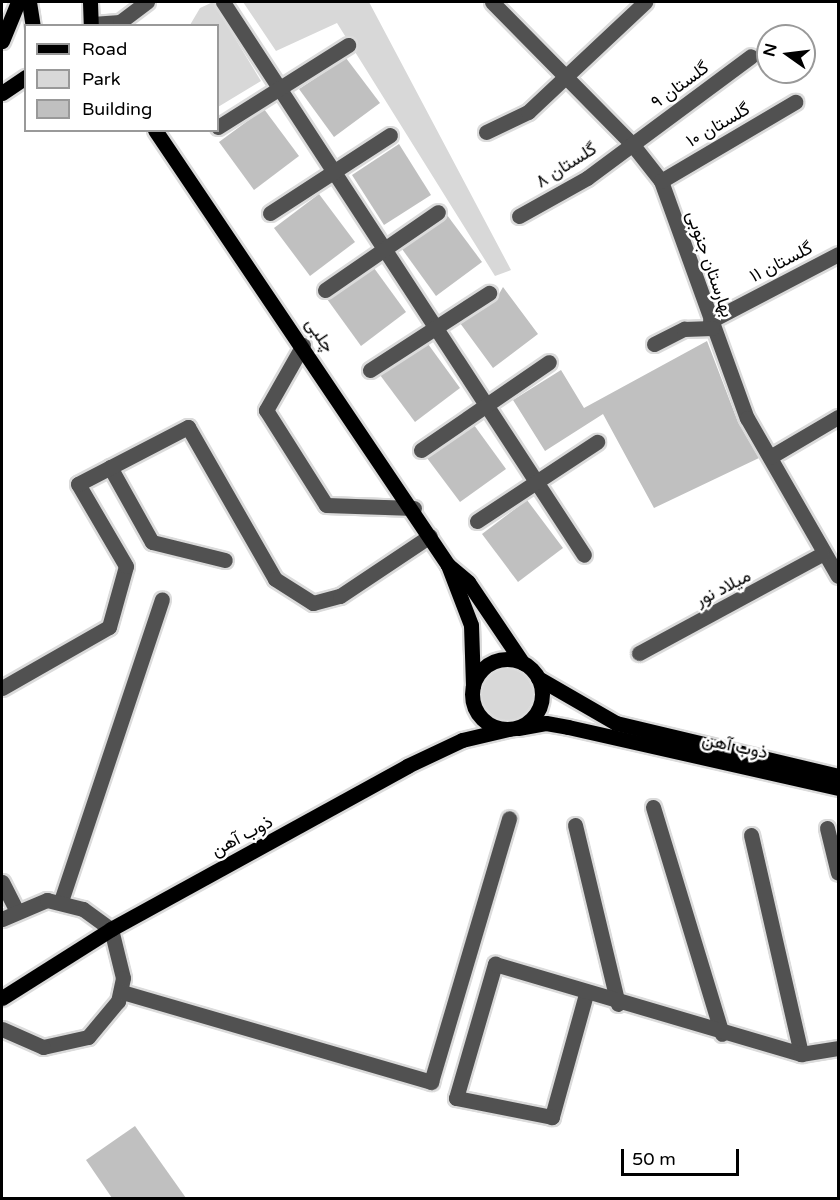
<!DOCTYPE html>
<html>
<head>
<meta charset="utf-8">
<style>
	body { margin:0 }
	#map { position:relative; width:840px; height:1200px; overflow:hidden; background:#fff; font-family:"Varela Round",Vazirmatn,sans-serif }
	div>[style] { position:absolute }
	.green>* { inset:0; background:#d8d8d8 }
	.round { border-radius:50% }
	.building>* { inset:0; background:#c0c0c0 }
	.roads { filter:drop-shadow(2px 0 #dbdbdb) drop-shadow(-2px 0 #dbdbdb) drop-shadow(0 2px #dbdbdb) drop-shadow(0 -2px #dbdbdb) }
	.minor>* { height:15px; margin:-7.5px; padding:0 7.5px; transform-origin:7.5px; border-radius:7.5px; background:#515151 }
	.major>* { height:15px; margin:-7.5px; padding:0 7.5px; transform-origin:7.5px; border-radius:7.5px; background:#000 }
	.major>.ring { margin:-7.5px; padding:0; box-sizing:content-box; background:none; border:15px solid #000; border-radius:50% }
	span { translate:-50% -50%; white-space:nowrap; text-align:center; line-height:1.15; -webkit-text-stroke:5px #fff; paint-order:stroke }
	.street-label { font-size:18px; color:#000 }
	.frame { position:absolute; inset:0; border:3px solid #000; pointer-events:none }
	.legend { position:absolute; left:24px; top:24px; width:195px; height:108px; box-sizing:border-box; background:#fff; border:2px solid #999; margin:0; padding:8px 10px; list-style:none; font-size:18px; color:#000 }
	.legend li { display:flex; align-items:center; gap:12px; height:30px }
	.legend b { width:30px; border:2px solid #999 }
	.north { position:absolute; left:756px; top:24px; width:60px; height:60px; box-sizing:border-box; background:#fff; border:2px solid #999; border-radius:50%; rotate:284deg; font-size:16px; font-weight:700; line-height:24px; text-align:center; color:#000 }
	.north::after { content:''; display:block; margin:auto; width:21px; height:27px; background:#000; clip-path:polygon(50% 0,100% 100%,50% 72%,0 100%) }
	.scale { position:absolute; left:621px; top:1149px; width:118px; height:27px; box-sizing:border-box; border:3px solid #000; border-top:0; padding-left:8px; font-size:18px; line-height:21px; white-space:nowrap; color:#000; -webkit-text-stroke:4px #fff; paint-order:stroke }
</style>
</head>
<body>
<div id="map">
	<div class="green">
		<i style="clip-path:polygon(213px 2px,261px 81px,218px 107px,218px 26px,190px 25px,200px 8px)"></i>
		<i style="clip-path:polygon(243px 2px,369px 2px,511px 270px,495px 276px,337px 23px,276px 51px)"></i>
		<i class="round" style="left:477px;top:664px;width:60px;height:60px"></i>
	</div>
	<div class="building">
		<i style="clip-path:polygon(346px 58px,380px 103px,334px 137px,299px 89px)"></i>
		<i style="clip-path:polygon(264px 109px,299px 156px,254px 190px,219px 142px)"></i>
		<i style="clip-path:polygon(399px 144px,431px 195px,384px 225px,352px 175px)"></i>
		<i style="clip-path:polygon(319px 194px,355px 242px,310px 276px,274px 228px)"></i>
		<i style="clip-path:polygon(447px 215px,482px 262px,436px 296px,402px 249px)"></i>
		<i style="clip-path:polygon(374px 268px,406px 312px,361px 346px,327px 299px)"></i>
		<i style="clip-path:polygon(503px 287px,538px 334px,493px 368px,460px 323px,495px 301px)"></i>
		<i style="clip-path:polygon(707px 341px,738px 422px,759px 458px,654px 508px,603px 414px,545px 451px,513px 400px,561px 370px,584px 408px)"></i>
		<i style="clip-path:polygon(428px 344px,460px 388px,415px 422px,380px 375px)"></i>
		<i style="clip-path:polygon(474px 425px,506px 469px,460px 502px,427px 458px)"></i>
		<i style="clip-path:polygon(527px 500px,563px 548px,518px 582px,482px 534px)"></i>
		<i style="clip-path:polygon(135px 1126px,186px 1198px,112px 1198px,86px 1160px)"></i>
	</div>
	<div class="roads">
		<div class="minor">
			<i style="left:223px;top:2px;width:660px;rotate:56.86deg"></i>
			<i style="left:492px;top:2px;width:199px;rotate:45.4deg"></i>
			<i style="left:632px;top:144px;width:47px;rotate:51.9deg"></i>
			<i style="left:661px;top:181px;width:252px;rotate:70.1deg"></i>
			<i style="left:747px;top:418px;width:182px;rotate:60.1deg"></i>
			<i style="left:92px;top:24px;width:28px;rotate:-4deg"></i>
			<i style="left:120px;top:22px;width:34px;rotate:-37deg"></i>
			<i style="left:218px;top:127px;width:154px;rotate:-32.2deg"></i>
			<i style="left:486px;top:132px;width:47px;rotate:-25.5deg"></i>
			<i style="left:528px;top:112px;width:161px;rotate:-43.2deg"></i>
			<i style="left:661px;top:181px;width:156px;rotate:-30.5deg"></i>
			<i style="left:270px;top:213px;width:143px;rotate:-33deg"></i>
			<i style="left:519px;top:216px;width:78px;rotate:-29.2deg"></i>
			<i style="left:587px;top:178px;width:204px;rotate:-36.6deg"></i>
			<i style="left:325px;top:290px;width:137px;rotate:-34.6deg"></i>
			<i style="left:710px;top:321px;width:144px;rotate:-27.6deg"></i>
			<i style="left:654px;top:344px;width:34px;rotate:-27deg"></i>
			<i style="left:684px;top:329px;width:28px;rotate:-2deg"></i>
			<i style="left:303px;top:345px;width:75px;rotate:119.6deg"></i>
			<i style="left:266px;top:410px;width:112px;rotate:57.7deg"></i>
			<i style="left:326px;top:505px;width:88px;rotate:2deg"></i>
			<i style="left:370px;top:370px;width:142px;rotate:-32.9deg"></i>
			<i style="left:421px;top:450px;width:155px;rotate:-34.5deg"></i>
			<i style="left:770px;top:457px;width:79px;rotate:-30.5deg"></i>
			<i style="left:110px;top:467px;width:86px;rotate:60.8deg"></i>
			<i style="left:152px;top:542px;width:75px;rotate:13.9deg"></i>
			<i style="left:477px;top:521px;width:144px;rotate:-33.4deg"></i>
			<i style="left:639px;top:653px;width:208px;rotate:-28.4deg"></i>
			<i style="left:2px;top:688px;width:123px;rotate:-29.7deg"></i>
			<i style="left:109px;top:627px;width:63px;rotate:-74.4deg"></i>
			<i style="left:126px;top:566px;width:95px;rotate:-120.3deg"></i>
			<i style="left:78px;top:484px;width:124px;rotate:-27.4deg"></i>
			<i style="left:188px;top:427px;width:175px;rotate:60.2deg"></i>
			<i style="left:275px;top:579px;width:45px;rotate:32.3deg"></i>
			<i style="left:313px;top:603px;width:28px;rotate:-15deg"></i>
			<i style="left:340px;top:596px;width:108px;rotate:-33.7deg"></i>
			<i style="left:653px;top:807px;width:237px;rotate:73.1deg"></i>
			<i style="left:575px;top:825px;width:184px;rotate:76.5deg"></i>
			<i style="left:827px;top:828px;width:46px;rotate:76.3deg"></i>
			<i style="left:751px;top:835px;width:225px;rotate:77.1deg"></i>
			<i style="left:2px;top:882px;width:31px;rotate:63deg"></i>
			<i style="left:61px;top:901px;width:318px;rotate:-71.5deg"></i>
			<i style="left:2px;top:919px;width:49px;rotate:-22.9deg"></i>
			<i style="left:47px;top:900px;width:37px;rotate:14deg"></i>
			<i style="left:83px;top:909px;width:34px;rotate:36deg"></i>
			<i style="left:111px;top:929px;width:50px;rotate:76.2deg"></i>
			<i style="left:123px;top:978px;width:24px;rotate:102deg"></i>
			<i style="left:118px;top:1001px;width:47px;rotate:129.8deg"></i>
			<i style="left:88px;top:1037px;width:46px;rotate:167.5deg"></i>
			<i style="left:43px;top:1047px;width:45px;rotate:-156.3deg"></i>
			<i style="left:122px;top:992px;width:322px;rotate:16.2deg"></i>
			<i style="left:431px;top:1082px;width:275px;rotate:-73.5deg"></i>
			<i style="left:586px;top:994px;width:128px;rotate:105.5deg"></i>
			<i style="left:552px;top:1117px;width:98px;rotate:-168.8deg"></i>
			<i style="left:456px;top:1098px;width:140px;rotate:-73.8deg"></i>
			<i style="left:495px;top:964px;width:319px;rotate:16.4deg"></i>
			<i style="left:801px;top:1054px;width:37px;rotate:-9deg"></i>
		</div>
		<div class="major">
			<i style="left:29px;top:2px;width:24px;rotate:81deg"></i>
			<i style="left:90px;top:2px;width:24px;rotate:88deg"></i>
			<i style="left:2px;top:41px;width:42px;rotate:-67.7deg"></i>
			<i style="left:2px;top:93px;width:29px;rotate:-34deg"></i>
			<i style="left:155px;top:130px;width:524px;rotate:56.04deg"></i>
			<i style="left:448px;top:565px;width:64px;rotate:69deg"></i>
			<i style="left:471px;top:625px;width:61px;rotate:88.1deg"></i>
			<i style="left:448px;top:565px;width:26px;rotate:40deg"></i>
			<i style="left:468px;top:582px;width:97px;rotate:56deg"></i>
			<i class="ring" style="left:472px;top:659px;width:55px;height:55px"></i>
			<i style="left:538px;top:678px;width:90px;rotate:30deg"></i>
			<i style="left:616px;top:723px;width:228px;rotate:13.4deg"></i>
			<i style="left:518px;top:728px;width:28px;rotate:-10deg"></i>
			<i style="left:546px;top:723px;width:22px;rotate:10deg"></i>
			<i style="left:568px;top:727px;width:277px;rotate:12.7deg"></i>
			<i style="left:2px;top:998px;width:129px;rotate:-32.3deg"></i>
			<i style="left:111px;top:929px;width:338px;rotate:-28.8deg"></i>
			<i style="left:407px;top:766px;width:61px;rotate:-25.3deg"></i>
			<i style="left:462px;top:740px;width:48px;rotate:-13.2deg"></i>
		</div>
	</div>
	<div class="street-label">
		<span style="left:680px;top:85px;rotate:-36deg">گلستان ۹</span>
		<span style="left:718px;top:125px;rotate:-30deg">گلستان ۱۰</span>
		<span style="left:566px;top:165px;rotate:-32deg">گلستان ۸</span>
		<span style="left:781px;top:262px;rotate:-27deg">گلستان ۱۱</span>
		<span style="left:710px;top:264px;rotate:71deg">بهارستان جنوبی</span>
		<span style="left:320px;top:335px;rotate:56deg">چلبی</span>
		<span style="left:723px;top:588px;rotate:-27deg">میلاد نور</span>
		<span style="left:735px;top:746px;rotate:12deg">ذوب آهن</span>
		<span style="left:242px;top:836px;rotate:-28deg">ذوب آهن</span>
	</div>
	<div class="frame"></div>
	<ul class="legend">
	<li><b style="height:8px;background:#000"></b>Road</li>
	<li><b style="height:16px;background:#d8d8d8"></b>Park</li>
	<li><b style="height:16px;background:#c0c0c0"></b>Building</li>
	</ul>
	<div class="north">N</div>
	<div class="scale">50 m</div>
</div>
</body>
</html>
